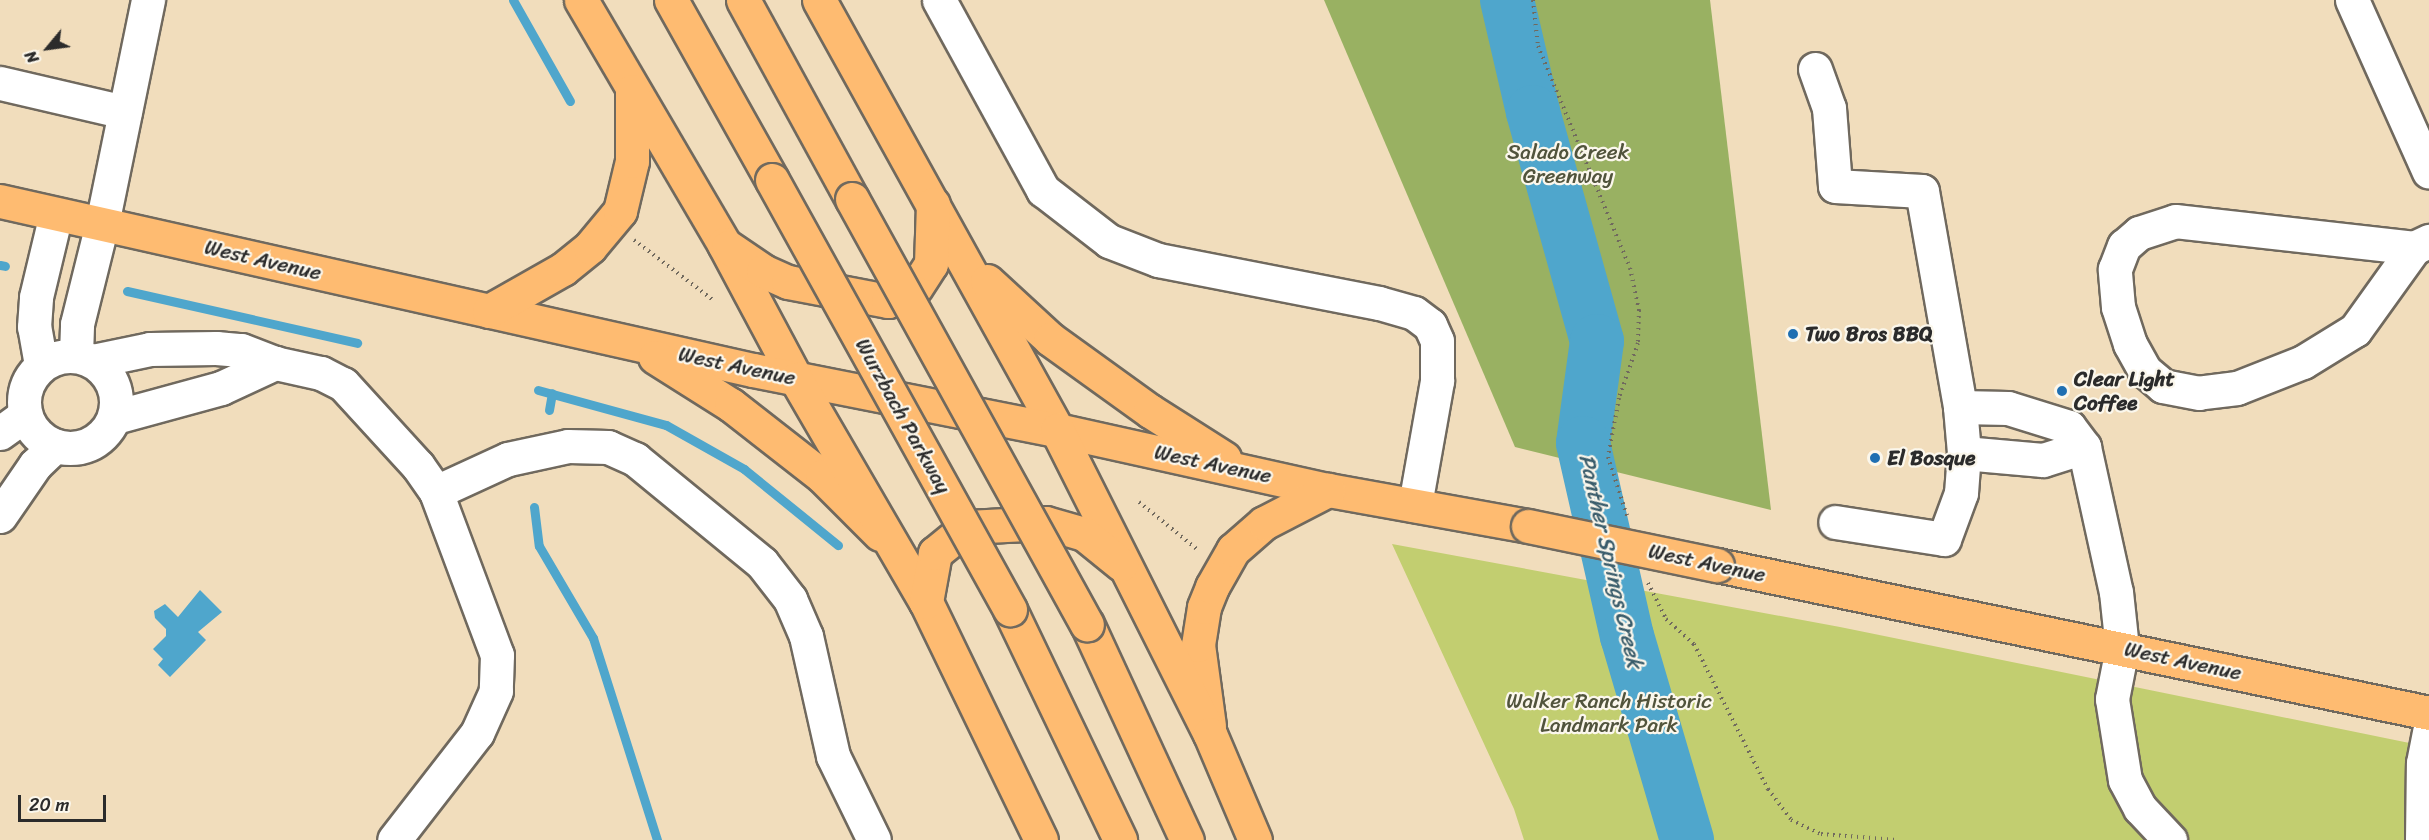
<!DOCTYPE html>
<html>
<head>
<meta charset="utf-8">
<style>
	body { margin:0 }
	#map { position:relative; width:2429px; height:840px; overflow:hidden; background:#f1ddbc; font-family:Sriracha,sans-serif }
	div>[style] { position:absolute }
	.green>* { inset:0; background:#c2ce70 }
	.forest>* { inset:0; background:#99b162 }
	.water>* { inset:0; background:#4fa6cc }
	.stream>* { height:9px; margin:-4.5px; padding:0 4.5px; transform-origin:4.5px; border-radius:4.5px; background:#4fa6cc }
	.river>* { height:54px; margin:-27px; padding:0 27px; transform-origin:27px; border-radius:27px; background:#4fa6cc }
	.path>* { height:4px; margin-top:-2px; transform-origin:0; background:repeating-linear-gradient(90deg,#70695e 0 1.5px,transparent 0 6px) }
	.roads { filter:drop-shadow(2px 0 #70695e) drop-shadow(-2px 0 #70695e) drop-shadow(0 2px #70695e) drop-shadow(0 -2px #70695e) }
	.minor>* { height:33px; margin:-16.5px; padding:0 16.5px; transform-origin:16.5px; border-radius:16.5px; background:#fff }
	.minor>.ring { margin:-16.5px; padding:0; box-sizing:content-box; background:none; border:33px solid #fff; border-radius:50% }
	.major>* { height:33px; margin:-16.5px; padding:0 16.5px; transform-origin:16.5px; border-radius:16.5px; background:#febb71 }
	.highway>* { height:33px; margin:-16.5px; padding:0 16.5px; transform-origin:16.5px; border-radius:16.5px; background:#febb71 }
	.bridges { filter:drop-shadow(2px 0 #70695e) drop-shadow(-2px 0 #70695e) drop-shadow(0 2px #70695e) drop-shadow(0 -2px #70695e) }
	.major-bridge>* { height:33px; margin:-16.5px; padding:0 16.5px; transform-origin:16.5px; border-radius:16.5px; background:#febb71 }
	.highway-bridge>* { height:33px; margin:-16.5px; padding:0 16.5px; transform-origin:16.5px; border-radius:16.5px; background:#febb71 }
	.dots>* { width:16px; height:16px; translate:-50% -50%; box-sizing:border-box; border:3px solid #fbf7ec; border-radius:50% }
	span { translate:-50% -50%; white-space:nowrap; text-align:center; line-height:1.15; -webkit-text-stroke:4.5px #fbf7ec; paint-order:stroke }
	.park-label { font-size:21px; color:#51543c }
	.street-label { font-size:21px; color:#2b2b2b }
	.poi-label { font-size:21px; color:#2b2b2b; font-weight:700 }
	.left { translate:0 -50%; text-align:left }
	.water-label { font-size:22px; color:#395c6b; font-style:italic }
	.north { position:absolute; left:18px; top:18px; width:60px; height:60px; -webkit-text-stroke:4px #fbf7ec; paint-order:stroke; rotate:241deg; font-size:16px; font-weight:700; line-height:24px; text-align:center; color:#2b2b2b }
	.north::after { content:''; display:block; margin:auto; width:21px; height:27px; background:#2b2b2b; clip-path:polygon(50% 0,100% 100%,50% 72%,0 100%) }
	.scale { position:absolute; left:18px; top:795px; width:88px; height:27px; box-sizing:border-box; border:3px solid #2b2b2b; border-top:0; padding-left:8px; font-size:18px; line-height:21px; white-space:nowrap; color:#2b2b2b; -webkit-text-stroke:4px #fbf7ec; paint-order:stroke }
</style>
</head>
<body>
<div id="map">
	<div class="green">
		<i style="clip-path:polygon(1392px 544px,1840px 627px,2429px 747px,2429px 840px,1524px 840px,1514px 809px)"></i>
	</div>
	<div class="forest">
		<i style="clip-path:polygon(1324px 0,1710px 0,1771px 510px,1515px 447px)"></i>
	</div>
	<div class="water">
		<i style="clip-path:polygon(200px 590px,222px 612px,198px 632px,206px 640px,170px 677px,158px 665px,163px 659px,153px 649px,166px 636px,166px 629px,155px 618px,154px 611px,165px 604px,178px 617px)"></i>
	</div>
	<div class="stream">
		<i style="left:513px;top:0;width:116px;rotate:60.6deg"></i>
		<i style="left:0;top:265px;width:5px;rotate:11deg"></i>
		<i style="left:127px;top:291px;width:236px;rotate:12.7deg"></i>
		<i style="left:538px;top:390px;width:133px;rotate:15.3deg"></i>
		<i style="left:666px;top:425px;width:90px;rotate:29.4deg"></i>
		<i style="left:744px;top:469px;width:121px;rotate:39deg"></i>
		<i style="left:549px;top:410px;width:17px;rotate:-80deg"></i>
		<i style="left:534px;top:507px;width:39px;rotate:83deg"></i>
		<i style="left:539px;top:546px;width:107px;rotate:59.6deg"></i>
		<i style="left:593px;top:638px;width:212px;rotate:72.4deg"></i>
	</div>
	<div class="river">
		<i style="left:1507px;top:0;width:115px;rotate:76.9deg"></i>
		<i style="left:1533px;top:112px;width:238px;rotate:74.4deg"></i>
		<i style="left:1597px;top:341px;width:103px;rotate:97.8deg"></i>
		<i style="left:1583px;top:443px;width:198px;rotate:77.2deg"></i>
		<i style="left:1627px;top:636px;width:213px;rotate:73.6deg"></i>
	</div>
	<div class="path">
		<i style="left:1533px;top:0;width:46px;rotate:83.8deg"></i>
		<i style="left:1538px;top:46px;width:240px;rotate:67.5deg"></i>
		<i style="left:1630px;top:268px;width:43px;rotate:77.9deg"></i>
		<i style="left:1639px;top:310px;width:33px;rotate:92deg"></i>
		<i style="left:1638px;top:343px;width:58px;rotate:109.1deg"></i>
		<i style="left:1619px;top:398px;width:60px;rotate:100.6deg"></i>
		<i style="left:1608px;top:457px;width:62px;rotate:72.1deg"></i>
		<i style="left:634px;top:240px;width:99px;rotate:37.2deg"></i>
		<i style="left:1139px;top:502px;width:77px;rotate:39.2deg"></i>
		<i style="left:1648px;top:583px;width:40px;rotate:63.4deg"></i>
		<i style="left:1666px;top:619px;width:38px;rotate:42deg"></i>
		<i style="left:1694px;top:644px;width:163px;rotate:63deg"></i>
		<i style="left:1768px;top:789px;width:39px;rotate:53deg"></i>
		<i style="left:1791px;top:820px;width:33px;rotate:25deg"></i>
		<i style="left:1821px;top:834px;width:76px;rotate:4.5deg"></i>
	</div>
	<div class="roads">
		<div class="minor">
			<i style="left:939px;top:0;width:217px;rotate:61.3deg"></i>
			<i style="left:1043px;top:190px;width:83px;rotate:37.7deg"></i>
			<i style="left:1109px;top:241px;width:53px;rotate:21.2deg"></i>
			<i style="left:1158px;top:260px;width:225px;rotate:11deg"></i>
			<i style="left:1379px;top:303px;width:36px;rotate:16deg"></i>
			<i style="left:1414px;top:313px;width:20px;rotate:37deg"></i>
			<i style="left:1430px;top:325px;width:17px;rotate:66deg"></i>
			<i style="left:1437px;top:341px;width:40px;rotate:90deg"></i>
			<i style="left:1437px;top:381px;width:126px;rotate:100.1deg"></i>
			<i style="left:2352px;top:0;width:188px;rotate:65.9deg"></i>
			<i style="left:1815px;top:69px;width:41px;rotate:70.3deg"></i>
			<i style="left:1829px;top:108px;width:78px;rotate:85.6deg"></i>
			<i style="left:1835px;top:186px;width:87px;rotate:3.3deg"></i>
			<i style="left:1922px;top:191px;width:219px;rotate:80deg"></i>
			<i style="left:1960px;top:407px;width:46px;rotate:85deg"></i>
			<i style="left:1964px;top:453px;width:40px;rotate:94.3deg"></i>
			<i style="left:1961px;top:493px;width:49px;rotate:110.3deg"></i>
			<i style="left:1944px;top:539px;width:110px;rotate:-171.1deg"></i>
			<i style="left:0;top:83px;width:128px;rotate:13.1deg"></i>
			<i style="left:2414px;top:248px;width:101px;rotate:125.7deg"></i>
			<i style="left:2355px;top:330px;width:61px;rotate:148.4deg"></i>
			<i style="left:2303px;top:362px;width:71px;rotate:158.5deg"></i>
			<i style="left:2237px;top:388px;width:38px;rotate:173deg"></i>
			<i style="left:2199px;top:393px;width:37px;rotate:-169deg"></i>
			<i style="left:2163px;top:386px;width:23px;rotate:-140deg"></i>
			<i style="left:2145px;top:371px;width:31px;rotate:-119deg"></i>
			<i style="left:2130px;top:344px;width:39px;rotate:-108deg"></i>
			<i style="left:2118px;top:307px;width:38px;rotate:-95deg"></i>
			<i style="left:2115px;top:269px;width:25px;rotate:-69deg"></i>
			<i style="left:2124px;top:246px;width:20px;rotate:-41deg"></i>
			<i style="left:2139px;top:233px;width:38px;rotate:-18deg"></i>
			<i style="left:2175px;top:221px;width:241px;rotate:6.4deg"></i>
			<i style="left:2414px;top:248px;width:17px;rotate:-25deg"></i>
			<i style="left:76px;top:355px;width:31px;rotate:-88deg"></i>
			<i style="left:77px;top:324px;width:103px;rotate:-76deg"></i>
			<i style="left:102px;top:224px;width:229px;rotate:-78.4deg"></i>
			<i class="ring" style="left:24px;top:356px;width:59px;height:59px"></i>
			<i style="left:93px;top:361px;width:58px;rotate:-11.9deg"></i>
			<i style="left:150px;top:349px;width:66px;rotate:-0.9deg"></i>
			<i style="left:216px;top:348px;width:25px;rotate:5deg"></i>
			<i style="left:241px;top:350px;width:36px;rotate:21deg"></i>
			<i style="left:275px;top:363px;width:47px;rotate:12.3deg"></i>
			<i style="left:321px;top:373px;width:25px;rotate:27deg"></i>
			<i style="left:343px;top:384px;width:111px;rotate:47.6deg"></i>
			<i style="left:418px;top:466px;width:32px;rotate:55deg"></i>
			<i style="left:436px;top:492px;width:174px;rotate:69.5deg"></i>
			<i style="left:497px;top:655px;width:36px;rotate:92deg"></i>
			<i style="left:496px;top:691px;width:46px;rotate:114.3deg"></i>
			<i style="left:477px;top:733px;width:135px;rotate:127.8deg"></i>
			<i style="left:41px;top:365px;width:39px;rotate:-100deg"></i>
			<i style="left:34px;top:327px;width:30px;rotate:-86deg"></i>
			<i style="left:36px;top:297px;width:85px;rotate:-76.5deg"></i>
			<i style="left:1960px;top:407px;width:48px;rotate:1.2deg"></i>
			<i style="left:2008px;top:408px;width:64px;rotate:17.3deg"></i>
			<i style="left:2069px;top:427px;width:25px;rotate:53deg"></i>
			<i style="left:2084px;top:447px;width:148px;rotate:77.6deg"></i>
			<i style="left:2116px;top:592px;width:56px;rotate:83.9deg"></i>
			<i style="left:2122px;top:648px;width:52px;rotate:101.1deg"></i>
			<i style="left:2112px;top:699px;width:82px;rotate:80.9deg"></i>
			<i style="left:2125px;top:780px;width:32px;rotate:62deg"></i>
			<i style="left:2140px;top:808px;width:44px;rotate:46.8deg"></i>
			<i style="left:115px;top:417px;width:110px;rotate:-15.3deg"></i>
			<i style="left:221px;top:388px;width:60px;rotate:-24.8deg"></i>
			<i style="left:0;top:433px;width:31px;rotate:-36deg"></i>
			<i style="left:1964px;top:453px;width:79px;rotate:5.1deg"></i>
			<i style="left:2043px;top:460px;width:43px;rotate:-17.6deg"></i>
			<i style="left:436px;top:492px;width:79px;rotate:-24.6deg"></i>
			<i style="left:508px;top:459px;width:61px;rotate:-12.2deg"></i>
			<i style="left:568px;top:446px;width:40px;rotate:1.4deg"></i>
			<i style="left:608px;top:447px;width:30px;rotate:24deg"></i>
			<i style="left:635px;top:459px;width:164px;rotate:39.3deg"></i>
			<i style="left:762px;top:563px;width:46px;rotate:52.1deg"></i>
			<i style="left:790px;top:599px;width:40px;rotate:66.6deg"></i>
			<i style="left:806px;top:636px;width:123px;rotate:77.3deg"></i>
			<i style="left:833px;top:756px;width:93px;rotate:64deg"></i>
			<i style="left:0;top:516px;width:62px;rotate:-55.5deg"></i>
			<i style="left:35px;top:465px;width:28px;rotate:-44deg"></i>
			<i style="left:2422px;top:840px;width:77px;rotate:-89.3deg"></i>
			<i style="left:2423px;top:763px;width:32px;rotate:-79deg"></i>
		</div>
		<div class="major">
			<i style="left:581px;top:0;width:283px;rotate:59.6deg"></i>
			<i style="left:724px;top:244px;width:153px;rotate:61.9deg"></i>
			<i style="left:819px;top:0;width:491px;rotate:61deg"></i>
			<i style="left:0;top:201px;width:772px;rotate:12.65deg"></i>
			<i style="left:753px;top:370px;width:310px;rotate:11.2deg"></i>
			<i style="left:1057px;top:430px;width:278px;rotate:12.5deg"></i>
			<i style="left:1328px;top:490px;width:203px;rotate:10.2deg"></i>
			<i style="left:728px;top:247px;width:42px;rotate:34.4deg"></i>
			<i style="left:763px;top:271px;width:27px;rotate:24deg"></i>
			<i style="left:788px;top:282px;width:102px;rotate:10.8deg"></i>
			<i style="left:888px;top:301px;width:31px;rotate:-27deg"></i>
			<i style="left:916px;top:287px;width:27px;rotate:-57deg"></i>
			<i style="left:931px;top:264px;width:60px;rotate:-88.1deg"></i>
			<i style="left:987px;top:281px;width:86px;rotate:42.6deg"></i>
			<i style="left:1050px;top:339px;width:123px;rotate:35.8deg"></i>
			<i style="left:1150px;top:411px;width:88px;rotate:32.4deg"></i>
			<i style="left:489px;top:311px;width:85px;rotate:-29.6deg"></i>
			<i style="left:563px;top:269px;width:35px;rotate:-39deg"></i>
			<i style="left:590px;top:247px;width:47px;rotate:-50.2deg"></i>
			<i style="left:620px;top:211px;width:51px;rotate:-76.5deg"></i>
			<i style="left:632px;top:161px;width:70px;rotate:-90deg"></i>
			<i style="left:655px;top:357px;width:90px;rotate:32.3deg"></i>
			<i style="left:731px;top:405px;width:115px;rotate:38deg"></i>
			<i style="left:822px;top:476px;width:82px;rotate:45deg"></i>
			<i style="left:1717px;top:565px;width:727px;rotate:11.74deg"></i>
			<i style="left:1209px;top:726px;width:82px;rotate:-97.7deg"></i>
			<i style="left:1198px;top:645px;width:38px;rotate:-81deg"></i>
			<i style="left:1204px;top:607px;width:22px;rotate:-68deg"></i>
			<i style="left:1212px;top:587px;width:43px;rotate:-60.4deg"></i>
			<i style="left:1233px;top:550px;width:41px;rotate:-41.1deg"></i>
			<i style="left:1264px;top:523px;width:72px;rotate:-27.3deg"></i>
		</div>
		<div class="highway">
			<i style="left:671px;top:0;width:206px;rotate:60.7deg"></i>
			<i style="left:743px;top:0;width:227px;rotate:61.3deg"></i>
			<i style="left:796px;top:379px;width:258px;rotate:59.8deg"></i>
			<i style="left:926px;top:602px;width:264px;rotate:64.2deg"></i>
			<i style="left:1057px;top:430px;width:340px;rotate:63.3deg"></i>
			<i style="left:1210px;top:734px;width:115px;rotate:67deg"></i>
			<i style="left:926px;top:602px;width:50px;rotate:-79.6deg"></i>
			<i style="left:935px;top:553px;width:41px;rotate:-39.1deg"></i>
			<i style="left:967px;top:527px;width:79px;rotate:-2.9deg"></i>
			<i style="left:1046px;top:523px;width:40px;rotate:16deg"></i>
			<i style="left:1084px;top:534px;width:48px;rotate:39deg"></i>
			<i style="left:1010px;top:610px;width:255px;rotate:64.4deg"></i>
			<i style="left:1087px;top:624px;width:238px;rotate:65.2deg"></i>
		</div>
	</div>
	<div class="bridges">
		<div class="major-bridge">
			<i style="left:1528px;top:526px;width:193px;rotate:11.7deg"></i>
		</div>
		<div class="highway-bridge">
			<i style="left:772px;top:180px;width:491px;rotate:61deg"></i>
			<i style="left:852px;top:199px;width:486px;rotate:61.1deg"></i>
		</div>
	</div>
	<div class="dots">
		<i style="left:1793px;top:334px;background:#1f6fb2"></i>
		<i style="left:2062px;top:391px;background:#1f6fb2"></i>
		<i style="left:1875px;top:458px;background:#1f6fb2"></i>
	</div>
	<div class="park-label">
		<span style="left:1568px;top:164px">Salado Creek<br>Greenway</span>
		<span style="left:1609px;top:713px">Walker Ranch Historic<br>Landmark Park</span>
	</div>
	<div class="street-label">
		<span style="left:263px;top:260px;rotate:13deg">West Avenue</span>
		<span style="left:737px;top:366px;rotate:12deg">West Avenue</span>
		<span style="left:903px;top:416px;rotate:61deg">Wurzbach Parkway</span>
		<span style="left:1213px;top:464px;rotate:12deg">West Avenue</span>
		<span style="left:1707px;top:563px;rotate:12deg">West Avenue</span>
		<span style="left:2183px;top:661px;rotate:12deg">West Avenue</span>
	</div>
	<div class="poi-label">
		<span class="left" style="left:1805px;top:334px">Two Bros BBQ</span>
		<span class="left" style="left:2074px;top:391px">Clear Light<br>Coffee</span>
		<span class="left" style="left:1887px;top:458px">El Bosque</span>
	</div>
	<div class="water-label">
		<span style="left:1611px;top:561px;rotate:77deg">Panther Springs Creek</span>
	</div>
	<div class="north">N</div>
	<div class="scale">20 m</div>
</div>
</body>
</html>
